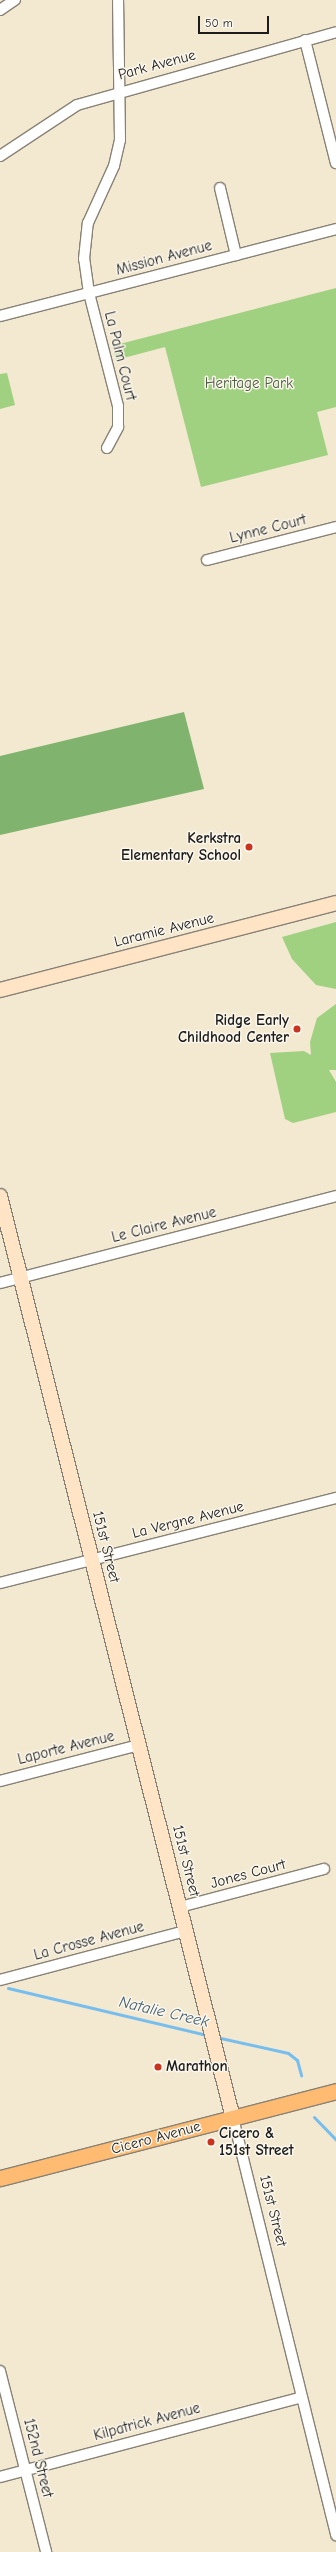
<!DOCTYPE html>
<html>
<head>
<meta charset="utf-8">
<style>
	body { margin:0 }
	#map { position:relative; width:336px; height:2552px; overflow:hidden; background:#f3e8d0; font-family:"Comic Neue",sans-serif }
	div>[style] { position:absolute }
	.green>* { inset:0; background:#9fd180 }
	.forest>* { inset:0; background:#7fb36e }
	.stream>* { height:3px; margin:-1.5px; padding:0 1.5px; transform-origin:1.5px; border-radius:1.5px; background:#77beef }
	.roads { filter:drop-shadow(1px 0 #888276) drop-shadow(-1px 0 #888276) drop-shadow(0 1px #888276) drop-shadow(0 -1px #888276) }
	.street>* { height:10px; margin:-5px; padding:0 5px; transform-origin:5px; border-radius:5px; background:#fff }
	.secondary>* { height:14px; margin:-7px; padding:0 7px; transform-origin:7px; border-radius:7px; background:#ffe4c6 }
	.primary>* { height:15px; margin:-7.5px; padding:0 7.5px; transform-origin:7.5px; border-radius:7.5px; background:#febb71 }
	.dots>* { width:11px; height:11px; translate:-50% -50%; box-sizing:border-box; border:2px solid #fbf7ec; border-radius:50% }
	span { translate:-50% -50%; white-space:nowrap; text-align:center; line-height:1.15; -webkit-text-stroke:3px #fbf7ec; paint-order:stroke }
	.street-label { font-size:15px; color:#1c1c1c }
	.park-label { font-size:15px; color:#4a5b3f }
	.poi-label { font-size:15px; color:#1c1c1c; font-weight:700 }
	.right { translate:-100% -50%; text-align:right }
	.left { translate:0 -50%; text-align:left }
	.water-label { font-size:16px; color:#405d70; font-style:italic }
	.scale { position:absolute; left:198px; top:16px; width:71px; height:18px; box-sizing:border-box; border:2px solid #1c1c1c; border-top:0; padding-left:5px; font-size:12px; line-height:14px; white-space:nowrap; color:#1c1c1c; -webkit-text-stroke:3px #fbf7ec; paint-order:stroke }
</style>
</head>
<body>
<div id="map">
	<div class="green">
		<i style="clip-path:polygon(336px 288px,336px 407px,317px 412px,328px 455px,201px 487px,165px 347px,116px 360px,112px 346px)"></i>
		<i style="clip-path:polygon(7px 373px,15px 405px,0 409px,0 374px)"></i>
		<i style="clip-path:polygon(336px 922px,336px 989px,316px 985px,292px 959px,282px 937px)"></i>
		<i style="clip-path:polygon(336px 1004px,336px 1070px,329px 1070px,336px 1082px,336px 1112px,293px 1123px,285px 1119px,270px 1053px,304px 1051px,311px 1055px,310px 1042px,317px 1018px)"></i>
	</div>
	<div class="forest">
		<i style="clip-path:polygon(184px 712px,204px 789px,0 835px,0 756px)"></i>
	</div>
	<div class="stream">
		<i style="left:8px;top:1988px;width:204px;rotate:13.3deg"></i>
		<i style="left:216px;top:2037px;width:74px;rotate:12.5deg"></i>
		<i style="left:288px;top:2053px;width:11px;rotate:38deg"></i>
		<i style="left:297px;top:2060px;width:16px;rotate:75deg"></i>
		<i style="left:314px;top:2117px;width:32px;rotate:46deg"></i>
	</div>
	<div class="roads">
		<div class="street">
			<i style="left:0;top:10px;width:18px;rotate:-34deg"></i>
			<i style="left:305px;top:40px;width:127px;rotate:75.9deg"></i>
			<i style="left:0;top:156px;width:92px;rotate:-33.5deg"></i>
			<i style="left:77px;top:105px;width:269px;rotate:-15.7deg"></i>
			<i style="left:220px;top:188px;width:69px;rotate:76.6deg"></i>
			<i style="left:0;top:316px;width:347px;rotate:-14.5deg"></i>
			<i style="left:107px;top:448px;width:24px;rotate:-62deg"></i>
			<i style="left:118px;top:427px;width:21px;rotate:-90deg"></i>
			<i style="left:118px;top:406px;width:117px;rotate:-104.4deg"></i>
			<i style="left:89px;top:293px;width:34px;rotate:-98deg"></i>
			<i style="left:84px;top:259px;width:36px;rotate:-84deg"></i>
			<i style="left:88px;top:223px;width:63px;rotate:-65.5deg"></i>
			<i style="left:114px;top:166px;width:27px;rotate:-77deg"></i>
			<i style="left:120px;top:140px;width:140px;rotate:-90.8deg"></i>
			<i style="left:207px;top:560px;width:133px;rotate:-14.3deg"></i>
			<i style="left:0;top:1283px;width:347px;rotate:-14.5deg"></i>
			<i style="left:0;top:1583px;width:347px;rotate:-14.2deg"></i>
			<i style="left:0;top:1781px;width:144px;rotate:-14.5deg"></i>
			<i style="left:180px;top:1907px;width:149px;rotate:-14.8deg"></i>
			<i style="left:0;top:1980px;width:192px;rotate:-14.8deg"></i>
			<i style="left:233px;top:2118px;width:430px;rotate:76.1deg"></i>
			<i style="left:0;top:2371px;width:187px;rotate:75.7deg"></i>
			<i style="left:0;top:2477px;width:312px;rotate:-14.8deg"></i>
		</div>
		<div class="secondary">
			<i style="left:0;top:990px;width:347px;rotate:-14.5deg"></i>
			<i style="left:0;top:1196px;width:951px;rotate:75.82deg"></i>
		</div>
		<div class="primary">
			<i style="left:0;top:2178px;width:347px;rotate:-14.5deg"></i>
		</div>
	</div>
	<div class="dots">
		<i style="left:249px;top:847px;background:#c8321e"></i>
		<i style="left:297px;top:1029px;background:#c8321e"></i>
		<i style="left:158px;top:2067px;background:#c8321e"></i>
		<i style="left:211px;top:2142px;background:#c8321e"></i>
	</div>
	<div class="street-label">
		<span style="left:157px;top:65px;rotate:-15deg">Park Avenue</span>
		<span style="left:164px;top:258px;rotate:-15deg">Mission Avenue</span>
		<span style="left:120px;top:356px;rotate:76deg">La Palm Court</span>
		<span style="left:268px;top:529px;rotate:-14deg">Lynne Court</span>
		<span style="left:164px;top:930px;rotate:-14deg">Laramie Avenue</span>
		<span style="left:164px;top:1225px;rotate:-14deg">Le Claire Avenue</span>
		<span style="left:188px;top:1520px;rotate:-14deg">La Vergne Avenue</span>
		<span style="left:106px;top:1547px;rotate:76deg">151st Street</span>
		<span style="left:66px;top:1748px;rotate:-14deg">Laporte Avenue</span>
		<span style="left:186px;top:1861px;rotate:76deg">151st Street</span>
		<span style="left:248px;top:1874px;rotate:-15deg">Jones Court</span>
		<span style="left:89px;top:1941px;rotate:-15deg">La Crosse Avenue</span>
		<span style="left:156px;top:2138px;rotate:-15deg">Cicero Avenue</span>
		<span style="left:273px;top:2211px;rotate:76deg">151st Street</span>
		<span style="left:147px;top:2422px;rotate:-15deg">Kilpatrick Avenue</span>
		<span style="left:38px;top:2458px;rotate:76deg">152nd Street</span>
	</div>
	<div class="park-label">
		<span style="left:249px;top:384px">Heritage Park</span>
	</div>
	<div class="poi-label">
		<span class="right" style="left:241px;top:847px">Kerkstra<br>Elementary School</span>
		<span class="right" style="left:289px;top:1029px">Ridge Early<br>Childhood Center</span>
		<span class="left" style="left:166px;top:2067px">Marathon</span>
		<span class="left" style="left:219px;top:2142px">Cicero &amp;<br>151st Street</span>
	</div>
	<div class="water-label">
		<span style="left:164px;top:2012px;rotate:13deg">Natalie Creek</span>
	</div>
	<div class="scale">50 m</div>
</div>
</body>
</html>
